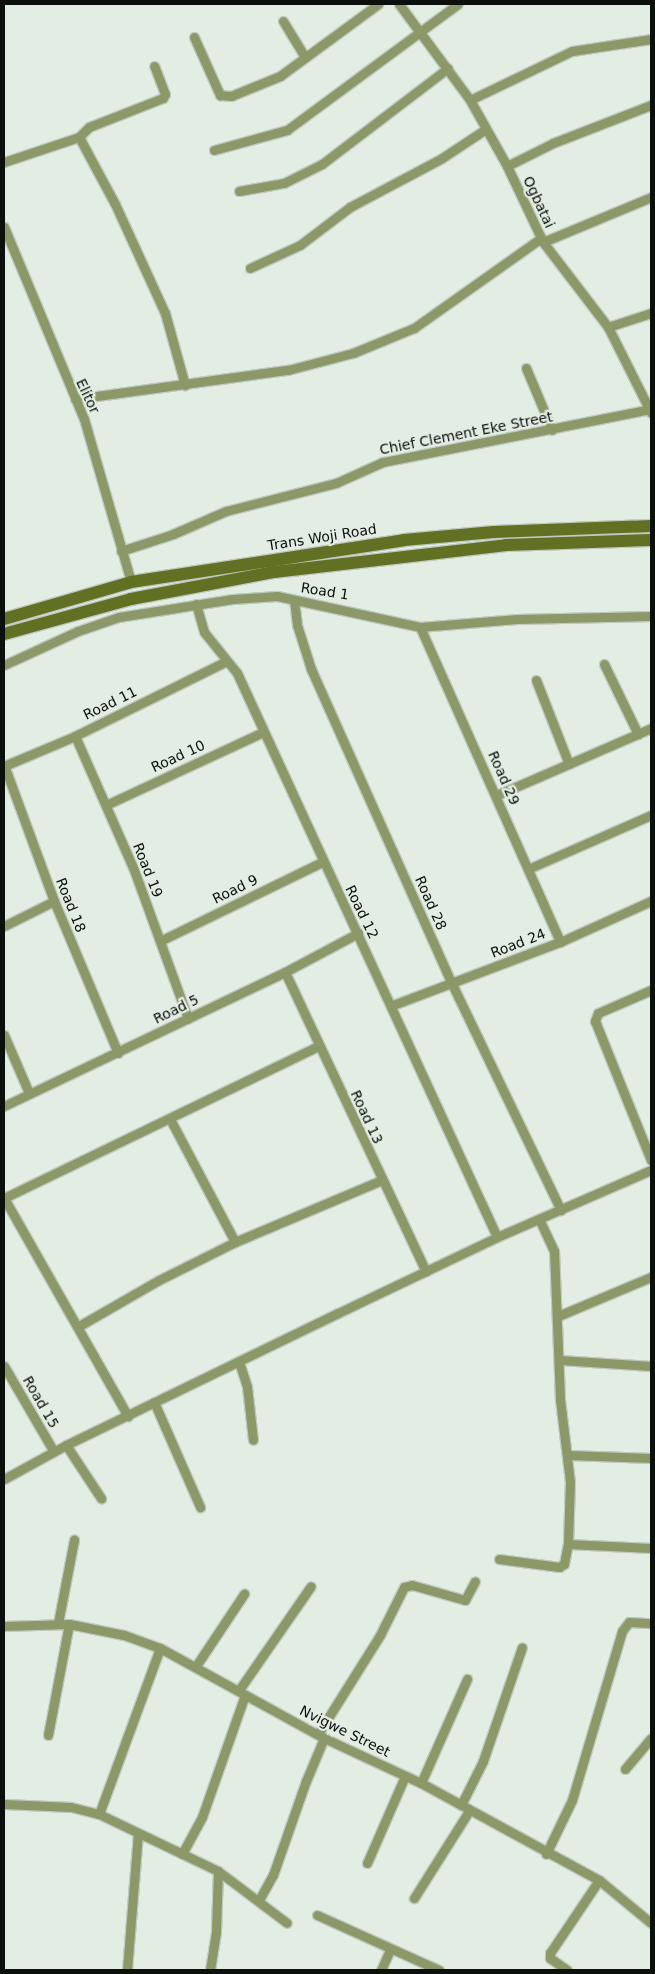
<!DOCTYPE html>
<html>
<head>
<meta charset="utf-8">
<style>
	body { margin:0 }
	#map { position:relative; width:655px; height:1974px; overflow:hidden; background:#e2ede3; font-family:"DejaVu Sans",sans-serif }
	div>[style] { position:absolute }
	.roads { filter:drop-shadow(1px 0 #c0cac1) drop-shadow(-1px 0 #c0cac1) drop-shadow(0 1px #c0cac1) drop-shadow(0 -1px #c0cac1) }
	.minor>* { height:9px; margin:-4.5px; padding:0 4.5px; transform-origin:4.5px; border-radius:4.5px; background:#8d9869 }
	.secondary>* { height:12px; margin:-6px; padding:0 6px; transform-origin:6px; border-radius:6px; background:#627023 }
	span { translate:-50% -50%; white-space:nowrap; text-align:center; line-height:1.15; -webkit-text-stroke:4.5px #e2ede3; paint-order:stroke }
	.street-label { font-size:14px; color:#0c100c }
	.frame { position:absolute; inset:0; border:5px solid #0c100c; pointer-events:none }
</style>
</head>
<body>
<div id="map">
	<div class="roads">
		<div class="minor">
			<i style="left:399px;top:4px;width:119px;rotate:53.5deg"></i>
			<i style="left:470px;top:100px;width:76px;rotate:60.7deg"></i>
			<i style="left:507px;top:166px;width:84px;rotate:64.7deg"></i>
			<i style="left:543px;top:242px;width:107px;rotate:52.6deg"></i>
			<i style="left:608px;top:327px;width:96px;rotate:63.4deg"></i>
			<i style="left:283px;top:21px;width:42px;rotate:58.6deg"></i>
			<i style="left:194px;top:37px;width:64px;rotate:65.9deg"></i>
			<i style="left:220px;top:95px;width:11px;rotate:5deg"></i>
			<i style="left:231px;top:96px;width:53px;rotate:-22.2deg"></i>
			<i style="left:280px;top:76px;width:122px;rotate:-36.3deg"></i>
			<i style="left:470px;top:100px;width:113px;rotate:-25.7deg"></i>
			<i style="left:572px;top:51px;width:80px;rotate:-8.6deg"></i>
			<i style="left:79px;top:137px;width:76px;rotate:61.8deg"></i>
			<i style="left:115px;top:204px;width:120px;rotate:65.4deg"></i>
			<i style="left:165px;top:313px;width:75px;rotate:74.5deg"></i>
			<i style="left:214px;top:150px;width:76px;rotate:-15.3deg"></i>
			<i style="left:287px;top:130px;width:212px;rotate:-36.4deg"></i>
			<i style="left:4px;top:162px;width:79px;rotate:-18.4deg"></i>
			<i style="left:79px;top:137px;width:14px;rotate:-45deg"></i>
			<i style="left:89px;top:127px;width:79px;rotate:-21.4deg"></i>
			<i style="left:163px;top:98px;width:4px;rotate:-63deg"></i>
			<i style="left:165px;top:94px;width:30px;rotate:-111deg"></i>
			<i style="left:507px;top:166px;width:51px;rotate:-26.6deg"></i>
			<i style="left:553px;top:143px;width:105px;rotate:-21.2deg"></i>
			<i style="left:239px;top:191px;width:46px;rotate:-10.1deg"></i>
			<i style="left:284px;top:183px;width:42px;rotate:-26.6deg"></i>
			<i style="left:322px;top:164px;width:158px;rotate:-37.3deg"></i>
			<i style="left:4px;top:227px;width:208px;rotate:67.4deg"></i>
			<i style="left:84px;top:419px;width:170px;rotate:73.9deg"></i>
			<i style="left:543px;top:242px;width:117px;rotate:-22.6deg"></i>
			<i style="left:250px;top:268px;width:55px;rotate:-24.7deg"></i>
			<i style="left:300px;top:245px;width:63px;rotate:-37.2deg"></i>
			<i style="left:350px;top:207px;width:104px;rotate:-28deg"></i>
			<i style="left:442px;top:158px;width:53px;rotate:-33.4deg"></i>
			<i style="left:608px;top:327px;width:45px;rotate:-18deg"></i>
			<i style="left:526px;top:368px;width:67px;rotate:67.2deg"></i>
			<i style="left:75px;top:399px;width:215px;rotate:-7.8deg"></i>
			<i style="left:288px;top:370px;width:67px;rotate:-14.7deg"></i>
			<i style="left:353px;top:353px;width:66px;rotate:-22.3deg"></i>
			<i style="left:414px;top:328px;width:156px;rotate:-35.3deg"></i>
			<i style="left:121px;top:551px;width:55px;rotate:-18.1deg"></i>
			<i style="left:173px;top:534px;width:58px;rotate:-23.5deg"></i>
			<i style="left:226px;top:511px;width:114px;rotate:-14.3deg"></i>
			<i style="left:336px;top:483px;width:51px;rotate:-24.1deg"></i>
			<i style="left:383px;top:462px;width:273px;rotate:-11.2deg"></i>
			<i style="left:294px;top:600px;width:25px;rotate:83deg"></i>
			<i style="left:297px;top:625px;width:46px;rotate:72.3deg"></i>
			<i style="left:311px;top:669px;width:345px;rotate:65.9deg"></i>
			<i style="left:452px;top:984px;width:251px;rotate:64.3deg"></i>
			<i style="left:196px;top:604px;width:29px;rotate:74deg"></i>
			<i style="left:204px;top:632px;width:53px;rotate:51.2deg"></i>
			<i style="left:237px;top:673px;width:621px;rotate:65.25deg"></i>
			<i style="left:420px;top:627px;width:345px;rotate:66deg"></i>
			<i style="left:604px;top:664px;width:78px;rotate:64.1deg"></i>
			<i style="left:4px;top:665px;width:81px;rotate:-24.7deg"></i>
			<i style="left:78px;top:631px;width:43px;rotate:-18.9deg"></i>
			<i style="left:119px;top:617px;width:115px;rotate:-9deg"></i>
			<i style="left:233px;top:599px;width:44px;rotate:-3.9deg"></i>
			<i style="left:277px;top:596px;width:146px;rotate:12.2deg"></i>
			<i style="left:420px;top:627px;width:97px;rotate:-4.7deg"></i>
			<i style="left:517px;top:619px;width:134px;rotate:-1.3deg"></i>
			<i style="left:536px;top:680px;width:90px;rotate:68.6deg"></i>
			<i style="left:75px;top:736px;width:146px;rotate:66.2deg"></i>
			<i style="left:134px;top:870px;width:158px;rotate:70deg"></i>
			<i style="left:4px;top:765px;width:145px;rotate:69.8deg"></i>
			<i style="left:54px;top:901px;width:165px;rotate:67.2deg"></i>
			<i style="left:4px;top:766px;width:77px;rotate:-22.9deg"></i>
			<i style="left:75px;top:736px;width:169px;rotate:-26.3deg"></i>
			<i style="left:497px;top:795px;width:168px;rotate:-23.5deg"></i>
			<i style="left:106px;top:805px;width:173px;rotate:-24.9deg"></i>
			<i style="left:528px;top:869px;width:134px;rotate:-23.7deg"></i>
			<i style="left:4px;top:926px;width:56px;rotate:-26.6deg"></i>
			<i style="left:160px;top:941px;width:180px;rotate:-26deg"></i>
			<i style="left:285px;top:972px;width:331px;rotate:64.8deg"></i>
			<i style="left:651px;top:990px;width:58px;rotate:156.5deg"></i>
			<i style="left:598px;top:1013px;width:9px;rotate:111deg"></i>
			<i style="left:595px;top:1021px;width:150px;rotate:68.1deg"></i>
			<i style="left:393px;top:1005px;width:178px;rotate:-20.7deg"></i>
			<i style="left:560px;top:942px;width:100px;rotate:-24.3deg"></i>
			<i style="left:4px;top:1035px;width:63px;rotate:66.7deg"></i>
			<i style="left:4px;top:1106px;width:311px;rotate:-25.5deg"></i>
			<i style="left:285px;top:972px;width:83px;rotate:-28.1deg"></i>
			<i style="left:170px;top:1119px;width:139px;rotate:62.1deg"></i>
			<i style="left:4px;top:1198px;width:350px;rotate:-25.8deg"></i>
			<i style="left:4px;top:1198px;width:251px;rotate:60.4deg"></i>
			<i style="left:558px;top:1316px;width:101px;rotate:-22.8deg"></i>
			<i style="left:79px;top:1326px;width:92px;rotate:-29.9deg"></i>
			<i style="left:159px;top:1280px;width:85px;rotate:-26.6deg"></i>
			<i style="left:235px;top:1242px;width:160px;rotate:-22.9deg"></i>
			<i style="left:560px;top:1360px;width:91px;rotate:3.8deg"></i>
			<i style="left:239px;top:1362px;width:26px;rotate:72deg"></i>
			<i style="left:247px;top:1387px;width:53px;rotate:83.5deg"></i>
			<i style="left:4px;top:1366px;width:99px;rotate:59.8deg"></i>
			<i style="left:154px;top:1402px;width:115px;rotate:66.3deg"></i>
			<i style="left:66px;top:1445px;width:64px;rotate:56.6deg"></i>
			<i style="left:568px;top:1455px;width:83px;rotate:2.1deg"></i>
			<i style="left:4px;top:1479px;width:71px;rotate:-28.7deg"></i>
			<i style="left:66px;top:1445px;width:302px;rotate:-25.9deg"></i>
			<i style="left:338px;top:1313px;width:176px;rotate:-25.5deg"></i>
			<i style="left:497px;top:1237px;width:168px;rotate:-23.5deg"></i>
			<i style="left:568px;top:1544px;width:83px;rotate:2.8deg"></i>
			<i style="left:499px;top:1559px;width:61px;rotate:7.6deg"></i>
			<i style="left:559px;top:1567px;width:6px;rotate:-31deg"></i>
			<i style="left:564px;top:1564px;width:20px;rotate:-79deg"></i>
			<i style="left:568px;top:1544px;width:62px;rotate:-88.2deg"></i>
			<i style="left:570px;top:1482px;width:84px;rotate:-96.9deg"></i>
			<i style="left:560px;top:1399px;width:148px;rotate:-92.3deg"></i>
			<i style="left:554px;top:1251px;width:33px;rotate:-115deg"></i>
			<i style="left:58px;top:1623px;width:85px;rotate:-79.1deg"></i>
			<i style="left:4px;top:1626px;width:65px;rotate:-1.8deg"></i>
			<i style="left:69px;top:1624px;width:56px;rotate:11.3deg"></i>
			<i style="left:124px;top:1635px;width:38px;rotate:20deg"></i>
			<i style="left:160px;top:1648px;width:187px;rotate:28.8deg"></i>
			<i style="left:324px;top:1738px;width:107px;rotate:24.9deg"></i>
			<i style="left:421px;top:1783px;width:203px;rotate:28.6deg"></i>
			<i style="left:599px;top:1880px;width:67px;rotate:39.6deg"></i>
			<i style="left:196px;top:1666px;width:87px;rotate:-56.3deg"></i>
			<i style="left:239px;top:1690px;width:126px;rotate:-55.3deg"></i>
			<i style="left:318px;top:1734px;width:117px;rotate:-57.9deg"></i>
			<i style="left:380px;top:1635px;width:54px;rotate:-63.4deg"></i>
			<i style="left:404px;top:1587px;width:8px;rotate:-14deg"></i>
			<i style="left:412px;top:1585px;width:55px;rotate:15.8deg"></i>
			<i style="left:465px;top:1600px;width:21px;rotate:-62deg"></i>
			<i style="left:48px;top:1735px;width:113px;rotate:-79.3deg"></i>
			<i style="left:625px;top:1769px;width:40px;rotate:-50deg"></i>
			<i style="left:421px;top:1783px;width:114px;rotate:-66.1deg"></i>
			<i style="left:4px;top:1804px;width:67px;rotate:2.6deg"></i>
			<i style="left:71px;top:1807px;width:29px;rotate:14deg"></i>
			<i style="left:99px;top:1814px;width:132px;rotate:25.6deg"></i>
			<i style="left:218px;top:1871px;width:86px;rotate:37deg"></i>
			<i style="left:461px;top:1805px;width:49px;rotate:-63.4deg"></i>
			<i style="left:483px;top:1761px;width:120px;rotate:-71.1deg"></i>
			<i style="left:99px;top:1814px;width:177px;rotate:-69.8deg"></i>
			<i style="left:182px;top:1854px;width:42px;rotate:-61.6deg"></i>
			<i style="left:202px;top:1817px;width:129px;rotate:-70.6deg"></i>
			<i style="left:546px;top:1854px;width:60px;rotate:-64.3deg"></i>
			<i style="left:572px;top:1800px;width:176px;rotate:-73.5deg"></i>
			<i style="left:622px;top:1631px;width:11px;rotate:-52deg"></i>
			<i style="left:629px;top:1622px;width:22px;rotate:3deg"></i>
			<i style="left:367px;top:1863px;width:95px;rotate:-66.4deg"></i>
			<i style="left:414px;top:1898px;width:103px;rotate:-57.7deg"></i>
			<i style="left:259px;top:1900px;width:29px;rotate:-61deg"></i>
			<i style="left:273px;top:1875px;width:100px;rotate:-70.7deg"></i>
			<i style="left:306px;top:1781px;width:47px;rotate:-67.3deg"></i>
			<i style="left:317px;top:1915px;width:134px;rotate:24.3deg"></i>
			<i style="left:127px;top:1970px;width:136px;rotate:-85.4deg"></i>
			<i style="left:210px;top:1970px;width:39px;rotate:-81deg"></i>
			<i style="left:216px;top:1931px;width:60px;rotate:-88.1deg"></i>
			<i style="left:381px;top:1970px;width:22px;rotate:-66deg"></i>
			<i style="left:567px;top:1970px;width:21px;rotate:-145deg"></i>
			<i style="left:550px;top:1958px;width:5px;rotate:-90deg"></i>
			<i style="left:550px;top:1953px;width:88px;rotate:-56.1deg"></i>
		</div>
		<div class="secondary">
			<i style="left:4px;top:619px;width:132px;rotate:-16.2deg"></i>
			<i style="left:131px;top:582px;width:276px;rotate:-8.7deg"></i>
			<i style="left:404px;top:540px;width:90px;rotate:-5.1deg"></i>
			<i style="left:494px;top:532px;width:157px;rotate:-2.2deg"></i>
			<i style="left:4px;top:634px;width:132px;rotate:-15.4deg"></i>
			<i style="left:131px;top:599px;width:146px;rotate:-10.7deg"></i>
			<i style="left:274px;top:572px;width:234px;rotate:-6.6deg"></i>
			<i style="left:506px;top:545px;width:145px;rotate:-2deg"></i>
		</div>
	</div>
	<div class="street-label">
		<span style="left:539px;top:202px;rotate:65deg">Ogbatai</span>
		<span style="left:88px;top:396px;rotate:65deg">Elitor</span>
		<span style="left:466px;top:433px;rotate:-11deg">Chief Clement Eke Street</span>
		<span style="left:322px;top:537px;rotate:-9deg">Trans Woji Road</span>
		<span style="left:325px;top:591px;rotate:9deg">Road 1</span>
		<span style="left:110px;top:703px;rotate:-26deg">Road 11</span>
		<span style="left:178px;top:756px;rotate:-25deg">Road 10</span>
		<span style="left:504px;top:778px;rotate:66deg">Road 29</span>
		<span style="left:148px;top:870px;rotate:68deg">Road 19</span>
		<span style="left:235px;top:889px;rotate:-26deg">Road 9</span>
		<span style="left:431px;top:903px;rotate:66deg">Road 28</span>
		<span style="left:71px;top:905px;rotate:68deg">Road 18</span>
		<span style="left:362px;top:912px;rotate:64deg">Road 12</span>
		<span style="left:518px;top:943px;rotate:-21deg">Road 24</span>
		<span style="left:176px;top:1009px;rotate:-26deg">Road 5</span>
		<span style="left:367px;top:1117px;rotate:65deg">Road 13</span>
		<span style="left:41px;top:1402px;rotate:60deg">Road 15</span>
		<span style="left:345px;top:1731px;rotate:26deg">Nvigwe Street</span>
	</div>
	<div class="frame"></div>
</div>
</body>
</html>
